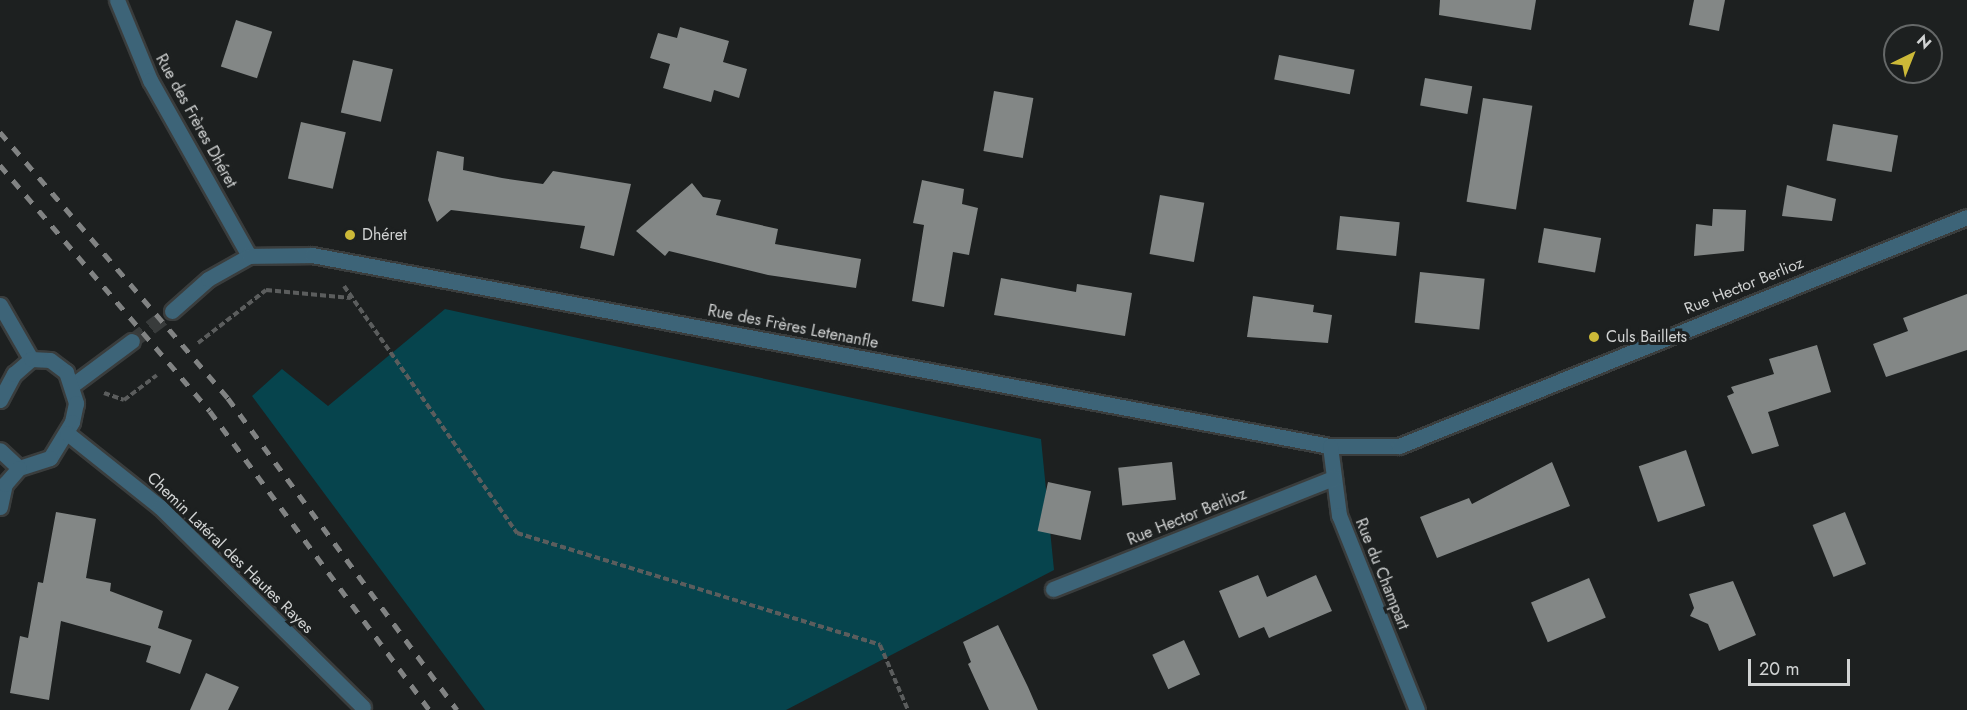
<!DOCTYPE html>
<html>
<head>
<meta charset="utf-8">
<style>
  body { margin:0 }
  #map { position:relative; width:1967px; height:710px; overflow:hidden; background:#1d2020; font-family:Jost,sans-serif }
  div>[style] { position:absolute }
  [style*='--x'] { left:calc(var(--x)*1px); top:calc(var(--y)*1px); width:calc(var(--w)*1px); rotate:calc(var(--a)*1deg) }
  .green>* { inset:0; background:#06444d }
  .building>* { inset:0; background:#838786; transform-origin:0 0 }
  .minor-tunnel>* { height:15px; margin-top:-7.5px; transform-origin:0; background:repeating-linear-gradient(90deg,#383b3b 0 15px,transparent 0 23px) }
  .path>* { height:4px; margin-top:-2px; transform-origin:0; background:repeating-linear-gradient(90deg,#5b5d5d 0 6px,transparent 0 9px) }
  .roads { filter:drop-shadow(2px 0 #3a3d3d) drop-shadow(-2px 0 #3a3d3d) drop-shadow(0 2px #3a3d3d) drop-shadow(0 -2px #3a3d3d) }
  .minor>* { height:15px; margin:-7.5px; padding:0 7.5px; transform-origin:7.5px; border-radius:7.5px; background:#3d6478 }
  .rail>* { height:4.5px; margin-top:-2.25px; transform-origin:0; background:repeating-linear-gradient(90deg,#818383 0 10px,transparent 0 20px) }
  .dots>* { width:16px; height:16px; translate:-50% -50%; box-sizing:border-box; border:3px solid #1d2020; border-radius:50% }
  span { translate:-50% -50%; white-space:nowrap; text-align:center; line-height:1.15; -webkit-text-stroke:6px #1d2020; paint-order:stroke }
  .street-label { font-size:16px; color:#d1d3d3 }
  .poi-label { font-size:16px; color:#d1d3d3 }
  .left { translate:0 -50%; text-align:left }
  .north { position:absolute; left:1883px; top:24px; width:60px; height:60px; box-sizing:border-box; background:#1d2020; border:2px solid #656868; border-radius:50%; rotate:43deg; font-size:16px; font-weight:700; line-height:24px; text-align:center; color:#d1d3d3 }
  .north::after { content:''; display:block; margin:auto; width:21px; height:27px; background:#ccb938; clip-path:polygon(50% 0,100% 100%,50% 72%,0 100%) }
  .scale { position:absolute; left:1748px; top:659px; width:102px; height:27px; box-sizing:border-box; border:3px solid #d1d3d3; border-top:0; padding-left:8px; font-size:18px; line-height:21px; white-space:nowrap; color:#d1d3d3; -webkit-text-stroke:4px #1d2020; paint-order:stroke }
</style>
</head>
<body>
<div id="map">
  <div class="green">
    <i style="clip-path:polygon(445px 309px,1041px 439px,1054px 570px,786px 710px,485px 710px,252px 396px,282px 369px,328px 406px)"></i>
  </div>
  <div class="building">
    <i style="clip-path:polygon(1440px 0,1536px 0,1531px 30px,1439px 15px)"></i>
    <i style="clip-path:polygon(1694px 0,1725px 0,1719px 31px,1689px 25px)"></i>
    <i style="left:236px;top:20px;width:38px;height:49px;rotate:18deg"></i>
    <i style="clip-path:polygon(680px 27px,729px 41px,723px 62px,747px 69px,739px 98px,714px 90px,711px 102px,663px 88px,670px 64px,650px 58px,658px 33px,677px 38px)"></i>
    <i style="left:1279px;top:55px;width:77px;height:25px;rotate:11deg"></i>
    <i style="left:353px;top:60px;width:41px;height:54px;rotate:13deg"></i>
    <i style="left:1425px;top:78px;width:48px;height:28px;rotate:10deg"></i>
    <i style="left:994px;top:91px;width:40px;height:61px;rotate:10deg"></i>
    <i style="left:1483px;top:98px;width:50px;height:105px;rotate:9deg"></i>
    <i style="left:301px;top:122px;width:46px;height:58px;rotate:13deg"></i>
    <i style="left:1833px;top:124px;width:66px;height:37px;rotate:10deg"></i>
    <i style="clip-path:polygon(437px 151px,464px 157px,463px 170px,502px 178px,543px 184px,553px 171px,631px 184px,614px 256px,580px 248px,585px 226px,451px 210px,437px 222px,428px 200px)"></i>
    <i style="clip-path:polygon(922px 180px,964px 189px,962px 204px,978px 208px,969px 255px,953px 252px,944px 307px,912px 301px,924px 225px,913px 223px)"></i>
    <i style="clip-path:polygon(692px 183px,703px 197px,721px 200px,716px 215px,778px 229px,775px 244px,861px 259px,856px 288px,768px 275px,669px 251px,665px 256px,636px 231px)"></i>
    <i style="clip-path:polygon(1787px 185px,1836px 199px,1832px 221px,1782px 216px)"></i>
    <i style="left:1160px;top:195px;width:45px;height:60px;rotate:10deg"></i>
    <i style="clip-path:polygon(1713px 209px,1746px 210px,1744px 251px,1694px 256px,1696px 224px,1712px 226px)"></i>
    <i style="left:1340px;top:216px;width:60px;height:34px;rotate:6deg"></i>
    <i style="left:1544px;top:228px;width:58px;height:35px;rotate:10deg"></i>
    <i style="left:1420px;top:272px;width:65px;height:51px;rotate:6deg"></i>
    <i style="clip-path:polygon(1001px 278px,1076px 292px,1077px 284px,1132px 293px,1125px 336px,994px 315px)"></i>
    <i style="clip-path:polygon(1967px 294px,1967px 350px,1886px 377px,1873px 344px,1908px 331px,1903px 318px)"></i>
    <i style="clip-path:polygon(1253px 296px,1314px 305px,1313px 312px,1332px 315px,1328px 343px,1247px 337px)"></i>
    <i style="clip-path:polygon(1817px 345px,1831px 392px,1768px 412px,1779px 446px,1752px 454px,1727px 396px,1734px 393px,1731px 387px,1774px 374px,1769px 359px)"></i>
    <i style="left:1686px;top:450px;width:59px;height:50px;rotate:71deg"></i>
    <i style="left:1172px;top:462px;width:38px;height:54px;rotate:84deg"></i>
    <i style="clip-path:polygon(1552px 462px,1570px 506px,1437px 558px,1420px 517px,1469px 498px,1472px 504px)"></i>
    <i style="left:1048px;top:482px;width:44px;height:50px;rotate:12deg"></i>
    <i style="clip-path:polygon(56px 512px,96px 519px,86px 578px,111px 583px,110px 591px,163px 611px,158px 628px,192px 640px,180px 674px,146px 662px,151px 646px,61px 621px,49px 700px,10px 693px,20px 636px,28px 638px,38px 582px,43px 583px)"></i>
    <i style="left:1845px;top:512px;width:56px;height:35px;rotate:68deg"></i>
    <i style="clip-path:polygon(1258px 575px,1267px 597px,1316px 575px,1332px 611px,1269px 638px,1264px 627px,1239px 638px,1219px 591px)"></i>
    <i style="left:1589px;top:578px;width:43px;height:63px;rotate:67deg"></i>
    <i style="clip-path:polygon(1733px 581px,1756px 635px,1719px 651px,1708px 624px,1690px 616px,1694px 608px,1689px 594px)"></i>
    <i style="clip-path:polygon(998px 625px,1028px 687px,1038px 710px,989px 710px,968px 664px,971px 662px,963px 642px)"></i>
    <i style="left:1184px;top:640px;width:38px;height:35px;rotate:65deg"></i>
    <i style="clip-path:polygon(206px 673px,239px 687px,228px 710px,190px 710px)"></i>
  </div>
  <div class="minor-tunnel">
    <i style="--x:132;--y:341;--w:50;--a:-36.9"></i>
  </div>
  <div class="path">
    <i style="--x:344;--y:286;--w:302;--a:55"></i>
    <i style="--x:517;--y:533;--w:380;--a:17.1"></i>
    <i style="--x:880;--y:645;--w:71;--a:66.7"></i>
    <i style="--x:198;--y:343;--w:86;--a:-37.9"></i>
    <i style="--x:266;--y:290;--w:85;--a:5.4"></i>
    <i style="--x:104;--y:393;--w:21;--a:19"></i>
    <i style="--x:124;--y:400;--w:41;--a:-37.1"></i>
  </div>
  <div class="roads">
    <div class="minor">
      <i style="--x:117;--y:0;--w:87;--a:67.6"></i>
      <i style="--x:150;--y:80;--w:202;--a:60.6"></i>
      <i style="--x:0;--y:305;--w:62;--a:60.1"></i>
      <i style="--x:172;--y:311;--w:48;--a:-41.6"></i>
      <i style="--x:208;--y:279;--w:47;--a:-29.3"></i>
      <i style="--x:249;--y:256;--w:63;--a:-0.9"></i>
      <i style="--x:312;--y:255;--w:1036;--a:10.63"></i>
      <i style="--x:1330;--y:446;--w:69;--a:0"></i>
      <i style="--x:1399;--y:446;--w:612;--a:-21.96"></i>
      <i style="--x:74;--y:384;--w:72;--a:-36.6"></i>
      <i style="--x:0;--y:400;--w:30;--a:-62"></i>
      <i style="--x:14;--y:374;--w:23;--a:-41"></i>
      <i style="--x:31;--y:359;--w:19;--a:3"></i>
      <i style="--x:50;--y:360;--w:20;--a:37"></i>
      <i style="--x:66;--y:372;--w:33;--a:72"></i>
      <i style="--x:76;--y:403;--w:19;--a:102"></i>
      <i style="--x:72;--y:422;--w:42;--a:121.4"></i>
      <i style="--x:50;--y:458;--w:33;--a:162"></i>
      <i style="--x:19;--y:468;--w:26;--a:-137"></i>
      <i style="--x:67;--y:433;--w:119;--a:38.5"></i>
      <i style="--x:160;--y:507;--w:285;--a:44.6"></i>
      <i style="--x:1330;--y:446;--w:70;--a:82.6"></i>
      <i style="--x:1339;--y:515;--w:210;--a:68.2"></i>
      <i style="--x:0;--y:507;--w:24;--a:-78"></i>
      <i style="--x:5;--y:484;--w:21;--a:-49"></i>
      <i style="--x:1053;--y:589;--w:302;--a:-21.6"></i>
    </div>
  </div>
  <div class="rail">
    <i style="--x:0;--y:132;--w:350;--a:49.4"></i>
    <i style="--x:228;--y:398;--w:387;--a:53.7"></i>
    <i style="--x:0;--y:165;--w:323;--a:49.5"></i>
    <i style="--x:210;--y:411;--w:371;--a:53.7"></i>
  </div>
  <div class="dots">
    <i style="left:350px;top:235px;background:#ccb938"></i>
    <i style="left:1594px;top:337px;background:#ccb938"></i>
  </div>
  <div class="street-label">
    <span style="left:196px;top:121px;rotate:61deg">Rue des Frères Dhéret</span>
    <span style="left:1744px;top:286px;rotate:-22deg">Rue Hector Berlioz</span>
    <span style="left:793px;top:327px;rotate:11deg">Rue des Frères Letenanfle</span>
    <span style="left:1187px;top:517px;rotate:-22deg">Rue Hector Berlioz</span>
    <span style="left:230px;top:553px;rotate:44deg">Chemin Latéral des Hautes Rayes</span>
    <span style="left:1382px;top:574px;rotate:68deg">Rue du Champart</span>
  </div>
  <div class="poi-label">
    <span class="left" style="left:362px;top:235px">Dhéret</span>
    <span class="left" style="left:1606px;top:337px">Culs Baillets</span>
  </div>
  <div class="north">N</div>
  <div class="scale">20 m</div>
</div>
</body>
</html>
